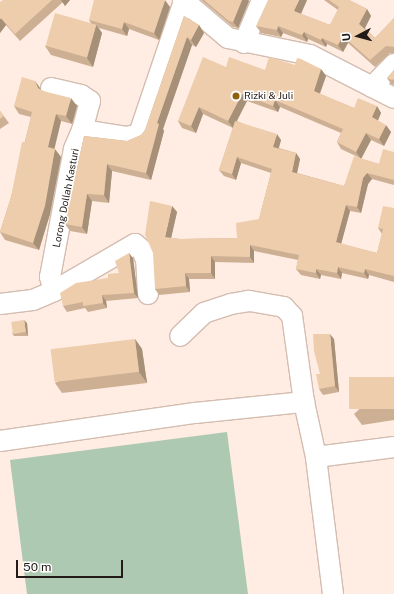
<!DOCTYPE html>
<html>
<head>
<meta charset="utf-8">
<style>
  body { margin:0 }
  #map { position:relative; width:394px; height:594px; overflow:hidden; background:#ffece2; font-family:"Public Sans",sans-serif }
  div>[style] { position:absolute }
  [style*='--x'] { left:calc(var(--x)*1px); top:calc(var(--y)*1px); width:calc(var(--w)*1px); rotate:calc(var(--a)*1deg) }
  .green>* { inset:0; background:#aec9b2 }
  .roads { filter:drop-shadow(1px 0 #d3bdb0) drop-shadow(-1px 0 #d3bdb0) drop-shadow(0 1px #d3bdb0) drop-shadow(0 -1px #d3bdb0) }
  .minor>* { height:20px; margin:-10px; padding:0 10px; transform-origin:10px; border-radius:10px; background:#fff }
  .wall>* { inset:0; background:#cdb094 }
  .shaded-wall>* { inset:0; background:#a79078 }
  .building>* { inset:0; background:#eecdac; transform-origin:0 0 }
  .dots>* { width:11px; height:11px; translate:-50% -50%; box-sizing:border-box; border:2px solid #fff; border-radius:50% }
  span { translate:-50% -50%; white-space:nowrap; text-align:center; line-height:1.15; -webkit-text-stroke:3px #fff; paint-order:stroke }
  .poi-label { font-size:10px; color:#231b17 }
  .left { translate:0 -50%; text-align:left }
  .street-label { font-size:10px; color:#231b17 }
  .north { position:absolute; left:338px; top:16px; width:40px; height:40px; -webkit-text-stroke:3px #fff; paint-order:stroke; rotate:264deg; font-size:11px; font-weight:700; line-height:16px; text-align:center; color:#231b17 }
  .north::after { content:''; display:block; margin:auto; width:14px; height:18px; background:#231b17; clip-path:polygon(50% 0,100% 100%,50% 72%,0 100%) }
  .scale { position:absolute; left:16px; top:560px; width:107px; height:18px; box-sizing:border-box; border:2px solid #231b17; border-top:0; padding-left:5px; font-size:12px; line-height:14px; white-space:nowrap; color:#231b17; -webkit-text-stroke:3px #fff; paint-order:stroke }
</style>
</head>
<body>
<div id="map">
  <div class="green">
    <i style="clip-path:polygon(227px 432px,248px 594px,27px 594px,10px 460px)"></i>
  </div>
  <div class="roads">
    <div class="minor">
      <i style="--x:183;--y:0;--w:59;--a:40.2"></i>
      <i style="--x:228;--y:38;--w:84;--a:11.7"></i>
      <i style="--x:310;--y:55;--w:94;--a:27.1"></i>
      <i style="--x:244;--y:43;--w:47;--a:-67.3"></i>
      <i style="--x:372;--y:87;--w:32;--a:-46"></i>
      <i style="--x:51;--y:88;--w:31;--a:13"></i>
      <i style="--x:81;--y:95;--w:11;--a:34"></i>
      <i style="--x:90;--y:101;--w:30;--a:105"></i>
      <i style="--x:148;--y:294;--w:34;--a:-93"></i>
      <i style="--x:146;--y:260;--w:11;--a:-112"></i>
      <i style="--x:142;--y:250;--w:9;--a:-139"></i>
      <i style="--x:135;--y:244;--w:94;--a:149.9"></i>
      <i style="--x:54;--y:291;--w:15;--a:-106"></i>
      <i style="--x:50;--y:277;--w:130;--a:-79.4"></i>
      <i style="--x:74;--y:149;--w:21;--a:-67"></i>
      <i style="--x:82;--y:130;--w:46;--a:8.8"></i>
      <i style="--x:127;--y:137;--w:12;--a:-14"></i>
      <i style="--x:139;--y:134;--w:140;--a:-71.3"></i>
      <i style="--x:0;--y:304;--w:33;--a:-7"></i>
      <i style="--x:33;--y:300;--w:23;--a:-23"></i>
      <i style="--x:304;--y:402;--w:56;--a:77.7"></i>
      <i style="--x:0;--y:441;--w:197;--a:-8.2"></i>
      <i style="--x:195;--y:413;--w:110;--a:-5.8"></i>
      <i style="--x:304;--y:402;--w:87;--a:-97.9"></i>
      <i style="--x:292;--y:316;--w:12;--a:-132"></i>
      <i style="--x:284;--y:307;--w:36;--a:-170"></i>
      <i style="--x:249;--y:301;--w:18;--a:171"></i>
      <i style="--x:231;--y:304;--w:28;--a:162"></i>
      <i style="--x:204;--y:313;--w:33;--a:136"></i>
      <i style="--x:333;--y:594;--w:138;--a:-97.1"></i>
      <i style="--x:316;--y:457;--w:79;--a:-7.3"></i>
    </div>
  </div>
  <div class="wall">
    <i style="clip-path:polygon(3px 0,70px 0,65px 6px,63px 2px,20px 41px,6px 25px,0 33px)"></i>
    <i style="clip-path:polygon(201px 0,248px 0,249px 1px,238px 28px,233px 27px)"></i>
    <i style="clip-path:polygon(307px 0,301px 14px,330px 25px,338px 10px,324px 0,349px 0,367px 9px,371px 16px,365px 28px,375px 38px,394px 18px,394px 53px,390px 53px,375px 67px,348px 43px,343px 52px,327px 44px,326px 47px,308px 39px,307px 42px,283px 33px,281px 37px,261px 33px,256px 26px)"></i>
    <i style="clip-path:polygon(170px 7px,159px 40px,129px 29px,127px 36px,99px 28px,102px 33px,93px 67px,51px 55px,45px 46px,91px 23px,89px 20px)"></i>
    <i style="clip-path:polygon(184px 16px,199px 25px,204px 33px,196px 47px,192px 45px,163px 129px,164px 131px,151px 180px,112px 171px,109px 203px,92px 201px,87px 234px,70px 231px,65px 224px,84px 136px,127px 141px,141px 135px,145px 130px)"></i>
    <i style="clip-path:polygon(evenodd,295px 65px,321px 69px,326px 76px,320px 94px,354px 108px,377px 106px,381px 113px,378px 121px,391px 132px,384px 146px,371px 140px,361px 159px,379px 164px,394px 152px,394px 185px,372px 179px,368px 184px,361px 213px,350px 211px,341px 244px,377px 253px,382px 234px,378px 228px,394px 208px,394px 282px,369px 275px,368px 279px,342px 273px,341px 279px,321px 275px,320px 279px,301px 275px,296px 269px,298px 260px,254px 251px,254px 263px,215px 262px,215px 279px,189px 279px,190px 292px,159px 295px,155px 289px,172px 206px,177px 212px,171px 238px,180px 239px,237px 238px,259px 219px,271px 173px,241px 163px,236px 180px,224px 176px,219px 170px,233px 128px,203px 114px,196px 133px,182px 128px,178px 121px,226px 67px,265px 70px,295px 65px,247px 101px,278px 112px,280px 107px,341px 133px,337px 142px,341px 149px,360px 158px,344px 186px,297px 173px,300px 159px,296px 153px,279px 148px,281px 140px,237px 121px,247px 101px)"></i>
    <i style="clip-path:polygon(394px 70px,394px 85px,391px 84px,387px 78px)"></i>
    <i style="clip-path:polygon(35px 81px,41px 90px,77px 106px,72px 124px,61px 121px,54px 149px,61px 157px,50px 214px,39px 250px,5px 240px,0 232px,11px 197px,31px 117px,19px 114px,14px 106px)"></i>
    <i style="clip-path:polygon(0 111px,9px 123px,0 129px)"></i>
    <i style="clip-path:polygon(133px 258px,138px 298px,106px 301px,107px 308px,88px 312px,85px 308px,67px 312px,63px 306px,108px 278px,119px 273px)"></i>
    <i style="clip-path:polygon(27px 323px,28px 336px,14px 336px,12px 333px)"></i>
    <i style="clip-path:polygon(135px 339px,142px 349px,147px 383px,62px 393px,55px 383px)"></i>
    <i style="clip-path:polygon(334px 339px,339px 392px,323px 395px,319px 389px,320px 374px)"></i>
    <i style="clip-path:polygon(394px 377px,394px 420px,362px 425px,354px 414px)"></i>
  </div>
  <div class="shaded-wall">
    <i style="clip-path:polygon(61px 0,70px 0,65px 6px)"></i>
    <i style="clip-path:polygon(165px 0,170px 7px,159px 40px,154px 33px)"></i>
    <i style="clip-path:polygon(242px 0,248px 0,249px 1px,238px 28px,233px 22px)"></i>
    <i style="clip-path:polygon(299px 0,307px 0,299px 18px,294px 11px)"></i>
    <i style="clip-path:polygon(367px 9px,371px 16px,364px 30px,359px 24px)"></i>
    <i style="clip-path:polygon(1px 18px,6px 25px,0 33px,0 19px)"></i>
    <i style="clip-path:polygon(124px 22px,129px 29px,127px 36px,122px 29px)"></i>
    <i style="clip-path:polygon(96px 25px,102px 33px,93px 67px,87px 58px)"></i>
    <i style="clip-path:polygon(199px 25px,204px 33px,196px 47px,191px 40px)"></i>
    <i style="clip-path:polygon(278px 26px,283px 33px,281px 37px,277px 30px)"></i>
    <i style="clip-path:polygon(304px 32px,308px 39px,307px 42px,302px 35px)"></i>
    <i style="clip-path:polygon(343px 36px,348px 43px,343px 52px,338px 45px)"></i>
    <i style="clip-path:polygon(187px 37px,192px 45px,163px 129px,164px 131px,151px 180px,146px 173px,157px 123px)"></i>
    <i style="clip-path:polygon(322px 38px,327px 44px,326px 47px,321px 40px)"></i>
    <i style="clip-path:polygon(321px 69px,326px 76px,318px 98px,314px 91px)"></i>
    <i style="clip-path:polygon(35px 81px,40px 88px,43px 96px,38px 88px)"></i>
    <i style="clip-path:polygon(242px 94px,247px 101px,233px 128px,228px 121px)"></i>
    <i style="clip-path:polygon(71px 98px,77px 106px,72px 124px,66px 116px)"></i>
    <i style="clip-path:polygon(275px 100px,280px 107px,278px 112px,273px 106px)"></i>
    <i style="clip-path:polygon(377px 106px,381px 113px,376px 124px,372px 117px)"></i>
    <i style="clip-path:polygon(199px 107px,203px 114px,196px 133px,191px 126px)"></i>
    <i style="clip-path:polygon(56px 114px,61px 121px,53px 155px,48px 147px)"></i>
    <i style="clip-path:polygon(386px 125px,391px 132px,384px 146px,379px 139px)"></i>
    <i style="clip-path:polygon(366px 133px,371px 140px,361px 159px,356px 152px)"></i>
    <i style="clip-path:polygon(277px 134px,281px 140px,277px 153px,273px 147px)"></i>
    <i style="clip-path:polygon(55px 149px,61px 157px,50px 214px,39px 250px,33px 243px)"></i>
    <i style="clip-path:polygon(296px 153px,300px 159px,296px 178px,292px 172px)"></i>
    <i style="clip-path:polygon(237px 157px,241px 163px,236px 180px,232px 174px)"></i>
    <i style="clip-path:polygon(107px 164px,112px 171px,109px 203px,104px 195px)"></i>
    <i style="clip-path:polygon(367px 173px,372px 179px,368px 184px,361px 213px,357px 207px,363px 178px)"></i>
    <i style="clip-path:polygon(87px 194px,92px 201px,87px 234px,82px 227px)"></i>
    <i style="clip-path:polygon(346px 205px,350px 211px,340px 248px,336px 242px)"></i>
    <i style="clip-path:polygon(172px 206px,177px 212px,170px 243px,165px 237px)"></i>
    <i style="clip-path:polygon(250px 245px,254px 251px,254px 263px,250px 257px)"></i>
    <i style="clip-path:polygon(129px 253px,133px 258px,138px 298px,134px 293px)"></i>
    <i style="clip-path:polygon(211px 256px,215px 262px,215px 279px,211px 273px)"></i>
    <i style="clip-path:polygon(338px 267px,342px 273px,341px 279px,337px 273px)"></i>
    <i style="clip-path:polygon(316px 269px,321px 275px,320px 279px,316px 273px)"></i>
    <i style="clip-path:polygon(365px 269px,369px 275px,368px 279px,364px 273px)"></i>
    <i style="clip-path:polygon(185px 273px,189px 279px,190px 292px,186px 286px)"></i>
    <i style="clip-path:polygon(102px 295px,106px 301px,107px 308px,103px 303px)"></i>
    <i style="clip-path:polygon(24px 320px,27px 323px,28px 336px,26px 332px)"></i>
    <i style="clip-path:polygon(330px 334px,334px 339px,339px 392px,335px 386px)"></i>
    <i style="clip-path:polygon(135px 339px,142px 349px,147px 383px,139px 372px)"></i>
  </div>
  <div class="building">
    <i style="clip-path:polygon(3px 0,52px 0,15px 34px,1px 18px,0 19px,0 2px)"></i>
    <i style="clip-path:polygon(94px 0,165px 0,154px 33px,124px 22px,122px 29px,89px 20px)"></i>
    <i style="clip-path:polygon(204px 0,242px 0,233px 22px,229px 21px)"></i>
    <i style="clip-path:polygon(268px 0,299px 0,294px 11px,330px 25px,339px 7px,329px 0,349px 0,367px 9px,359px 24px,375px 38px,394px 18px,394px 47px,386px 46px,370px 60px,343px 36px,338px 45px,322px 38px,321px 40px,304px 32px,302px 35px,278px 26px,277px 30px,256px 26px)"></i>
    <i style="left:55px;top:13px;width:43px;height:34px;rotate:16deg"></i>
    <i style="clip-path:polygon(184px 16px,199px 25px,191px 40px,187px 37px,157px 123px,159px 124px,146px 173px,107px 164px,104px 195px,87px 194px,82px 227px,65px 224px,84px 136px,127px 141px,141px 135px,145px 130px)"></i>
    <i style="clip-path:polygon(203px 57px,226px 67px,229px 57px,265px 70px,269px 57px,295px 65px,297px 58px,301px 59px,321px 69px,314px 91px,354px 108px,358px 98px,377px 106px,372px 117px,386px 125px,379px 139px,366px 133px,356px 152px,337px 142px,343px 129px,275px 100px,273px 106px,242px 94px,228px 121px,199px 107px,191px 126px,178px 121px)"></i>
    <i style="clip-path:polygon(394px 70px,394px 79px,392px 80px,387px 78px)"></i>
    <i style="clip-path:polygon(22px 77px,35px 81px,38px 88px,43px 91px,71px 98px,66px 116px,56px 114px,48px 147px,55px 149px,45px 206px,33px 243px,0 232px,11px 197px,22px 142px,25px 142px,32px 112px,14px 106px)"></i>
    <i style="clip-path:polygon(0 111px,4px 116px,0 119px)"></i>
    <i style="clip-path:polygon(235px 121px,277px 134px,273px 147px,296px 153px,292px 172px,344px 186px,354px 156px,379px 164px,383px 149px,394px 152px,394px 180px,367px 173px,363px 178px,357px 207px,346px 205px,336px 242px,377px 253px,383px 229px,378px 228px,383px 206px,394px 208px,394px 276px,365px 269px,364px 273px,338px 267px,337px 273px,316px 269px,316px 273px,296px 269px,299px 255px,250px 245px,250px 257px,211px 256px,211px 273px,185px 273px,186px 286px,155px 289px,153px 253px,145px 235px,150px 201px,172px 206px,165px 237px,180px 239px,237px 238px,236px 223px,259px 219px,272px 169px,237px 157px,232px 174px,219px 170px)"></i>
    <i style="clip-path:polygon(129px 253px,134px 293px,102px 295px,103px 303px,83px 306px,83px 302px,63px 306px,60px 293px,76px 283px,108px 278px,108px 274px,119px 273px,115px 261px)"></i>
    <i style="left:24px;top:320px;width:12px;height:13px;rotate:81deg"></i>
    <i style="clip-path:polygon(313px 334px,330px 334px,335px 386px,319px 389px,316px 374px,320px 374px,314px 351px)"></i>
    <i style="left:135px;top:339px;width:33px;height:85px;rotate:83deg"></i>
    <i style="left:394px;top:377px;width:32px;height:45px;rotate:90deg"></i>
  </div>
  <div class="dots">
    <i style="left:236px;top:96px;background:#8e6209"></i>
  </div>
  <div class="poi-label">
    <span class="left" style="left:244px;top:96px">Rizki &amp; Juli</span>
  </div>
  <div class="street-label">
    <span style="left:66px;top:198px;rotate:-79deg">Lorong Dollah Kasturi</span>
  </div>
  <div class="north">U</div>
  <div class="scale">50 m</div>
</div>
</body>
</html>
